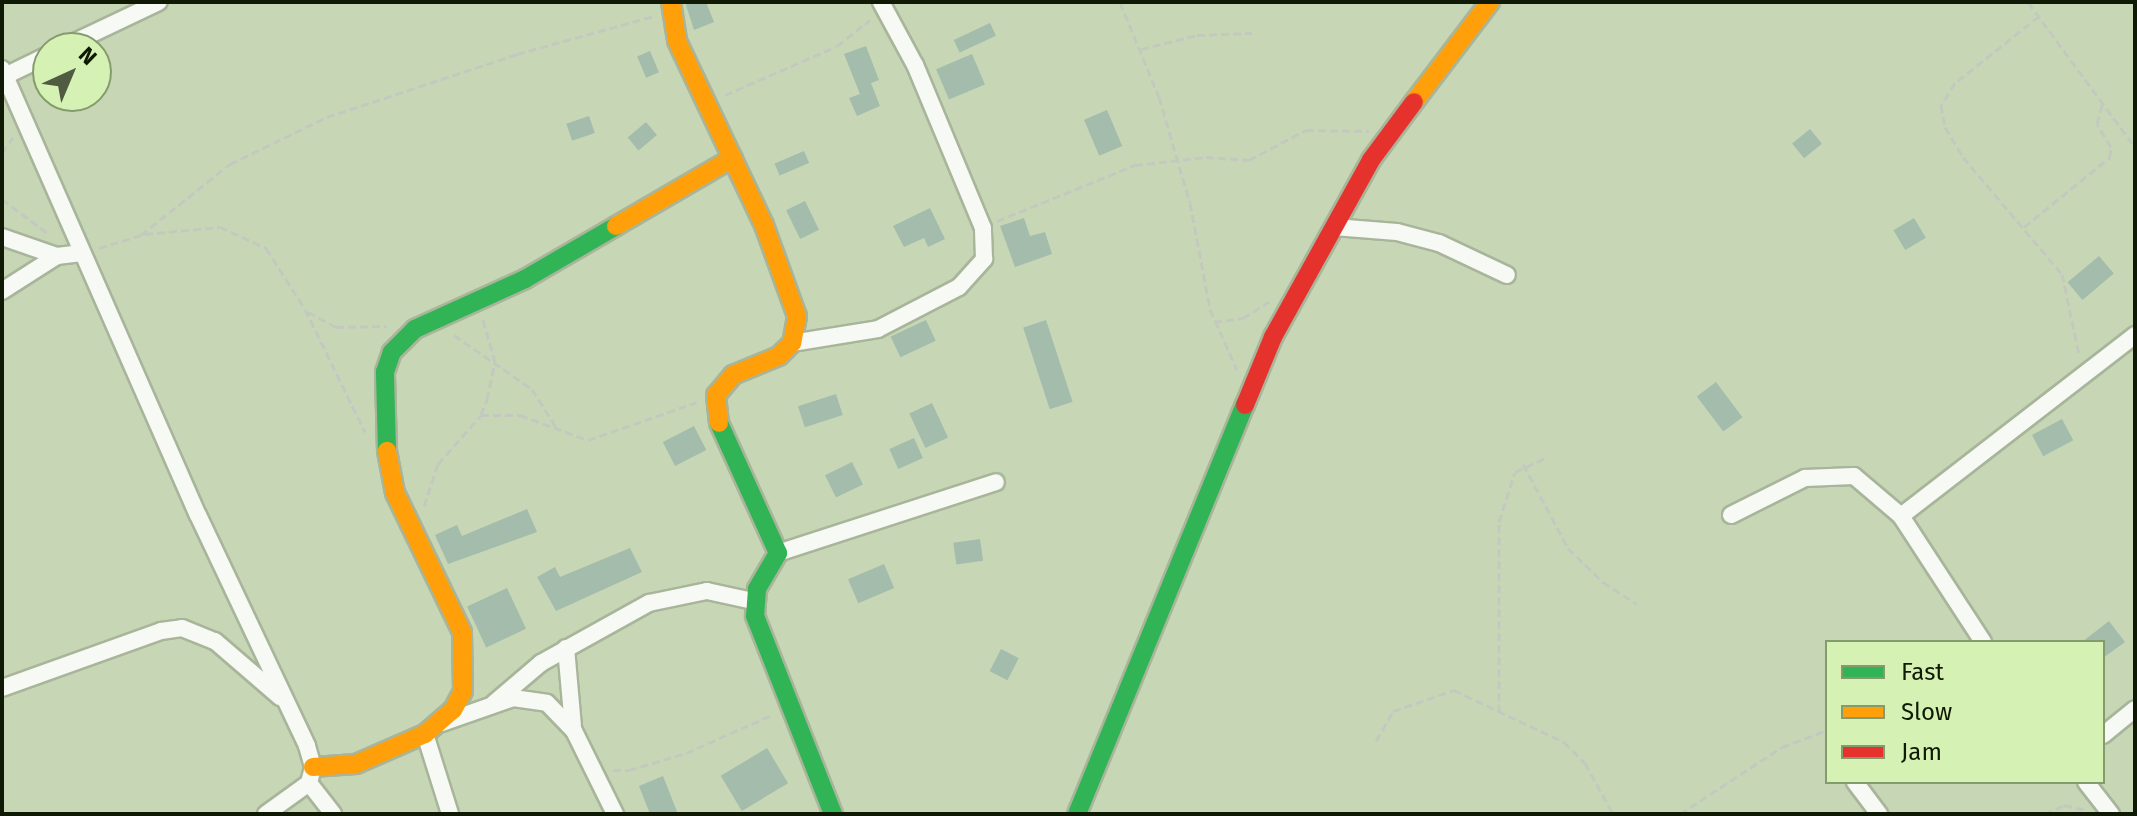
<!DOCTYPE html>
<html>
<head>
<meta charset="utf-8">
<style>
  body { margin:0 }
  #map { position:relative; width:2137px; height:816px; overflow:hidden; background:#c7d7b5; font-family:"Fira Sans",sans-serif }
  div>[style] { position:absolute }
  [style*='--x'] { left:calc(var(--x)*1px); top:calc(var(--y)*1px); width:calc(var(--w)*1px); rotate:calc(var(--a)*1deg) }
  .building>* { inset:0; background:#a3bcab; transform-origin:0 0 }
  .path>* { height:3px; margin-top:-1.5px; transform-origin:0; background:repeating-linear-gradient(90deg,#c4c9bf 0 8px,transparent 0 12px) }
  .roads { filter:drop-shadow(2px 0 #a8b59a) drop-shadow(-2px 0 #a8b59a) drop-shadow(0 2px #a8b59a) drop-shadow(0 -2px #a8b59a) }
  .street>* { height:16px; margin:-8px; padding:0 8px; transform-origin:8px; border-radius:8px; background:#f7f9f4 }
  .fast>* { height:18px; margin:-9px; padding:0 9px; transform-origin:9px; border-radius:9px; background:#30b455 }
  .slow>* { height:18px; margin:-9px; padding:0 9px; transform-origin:9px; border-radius:9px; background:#ff9f0a }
  .jam>* { height:18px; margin:-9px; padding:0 9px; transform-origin:9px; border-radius:9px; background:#e5322d }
  span { translate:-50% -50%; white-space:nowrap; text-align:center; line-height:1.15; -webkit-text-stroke:6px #d5f2b4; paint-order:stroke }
  .frame { position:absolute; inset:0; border:4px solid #0f1903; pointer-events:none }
  .legend { position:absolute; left:1825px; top:640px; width:280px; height:144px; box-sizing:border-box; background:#d5f2b4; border:2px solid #869b6d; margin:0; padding:10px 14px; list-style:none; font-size:24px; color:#0f1903 }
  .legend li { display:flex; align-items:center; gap:16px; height:40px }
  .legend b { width:40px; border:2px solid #869b6d }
  .north { position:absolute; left:32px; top:32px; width:80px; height:80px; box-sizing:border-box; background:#d5f2b4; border:2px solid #869b6d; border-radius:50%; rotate:44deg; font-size:22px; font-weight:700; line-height:32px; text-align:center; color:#0f1903 }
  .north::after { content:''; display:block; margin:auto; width:28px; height:36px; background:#4f5c41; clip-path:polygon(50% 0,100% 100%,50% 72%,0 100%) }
</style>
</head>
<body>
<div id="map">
  <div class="building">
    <i style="clip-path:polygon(685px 2px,706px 2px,714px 22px,694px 30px)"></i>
    <i style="left:990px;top:23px;width:14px;height:40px;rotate:65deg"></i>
    <i style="clip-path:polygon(866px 46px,879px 80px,871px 83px,880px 106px,857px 116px,849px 98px,860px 94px,844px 54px)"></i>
    <i style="left:650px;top:51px;width:23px;height:14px;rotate:67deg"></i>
    <i style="left:972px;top:54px;width:33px;height:39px;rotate:67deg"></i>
    <i style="left:1107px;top:110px;width:39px;height:25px;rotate:67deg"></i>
    <i style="left:589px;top:116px;width:18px;height:24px;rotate:71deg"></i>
    <i style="left:646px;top:122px;width:17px;height:24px;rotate:50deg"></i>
    <i style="left:1810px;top:129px;width:19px;height:23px;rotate:51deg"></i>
    <i style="left:804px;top:151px;width:13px;height:32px;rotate:67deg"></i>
    <i style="left:805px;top:201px;width:32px;height:21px;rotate:64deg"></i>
    <i style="clip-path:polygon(930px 208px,945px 239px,928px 247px,924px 238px,904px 247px,893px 226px)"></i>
    <i style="clip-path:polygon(1024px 218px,1030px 236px,1045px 232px,1052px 254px,1015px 267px,1000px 226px)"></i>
    <i style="left:1914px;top:218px;width:23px;height:24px;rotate:59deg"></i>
    <i style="left:2099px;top:256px;width:23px;height:41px;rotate:50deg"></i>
    <i style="left:926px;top:320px;width:23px;height:39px;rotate:65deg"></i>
    <i style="left:1046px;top:320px;width:86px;height:24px;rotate:72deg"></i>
    <i style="left:1716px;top:382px;width:44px;height:24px;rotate:53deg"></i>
    <i style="left:836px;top:394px;width:22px;height:40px;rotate:72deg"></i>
    <i style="left:932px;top:403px;width:38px;height:25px;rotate:65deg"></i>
    <i style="left:2062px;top:419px;width:24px;height:34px;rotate:62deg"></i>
    <i style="left:694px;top:426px;width:27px;height:35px;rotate:63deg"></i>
    <i style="left:914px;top:438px;width:22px;height:27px;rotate:66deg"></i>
    <i style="left:852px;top:462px;width:25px;height:30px;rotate:64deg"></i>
    <i style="clip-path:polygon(527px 509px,537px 532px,448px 564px,435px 535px,457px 525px,462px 536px)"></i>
    <i style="left:980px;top:539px;width:22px;height:27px;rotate:82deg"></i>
    <i style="clip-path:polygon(630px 548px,642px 572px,556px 611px,537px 577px,555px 567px,560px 577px)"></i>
    <i style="left:884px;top:564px;width:26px;height:39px;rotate:67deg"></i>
    <i style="left:507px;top:588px;width:45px;height:44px;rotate:65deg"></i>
    <i style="clip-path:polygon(2109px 621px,2125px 642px,2103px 658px,2103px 642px,2082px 642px)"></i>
    <i style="left:1001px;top:649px;width:20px;height:25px;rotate:27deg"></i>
    <i style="left:767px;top:748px;width:41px;height:54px;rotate:59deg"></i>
    <i style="clip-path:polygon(663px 776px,678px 814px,650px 814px,639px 786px)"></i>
  </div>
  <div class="path">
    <i style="--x:1120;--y:2;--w:103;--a:67.7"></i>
    <i style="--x:1159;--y:97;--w:110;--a:73.7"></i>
    <i style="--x:1190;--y:203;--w:108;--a:79.3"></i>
    <i style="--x:1210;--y:309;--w:67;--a:66.1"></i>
    <i style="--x:2028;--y:2;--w:180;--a:53.6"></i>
    <i style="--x:2039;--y:16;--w:107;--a:141.4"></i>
    <i style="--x:1955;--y:83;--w:26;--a:122"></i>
    <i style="--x:1941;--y:105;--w:22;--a:80"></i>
    <i style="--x:1945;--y:127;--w:35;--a:59"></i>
    <i style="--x:1963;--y:157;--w:153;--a:49.8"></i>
    <i style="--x:2062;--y:274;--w:82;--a:78"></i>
    <i style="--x:1141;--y:49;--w:58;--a:-14"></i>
    <i style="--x:1197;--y:35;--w:55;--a:-2.1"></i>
    <i style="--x:725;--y:95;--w:122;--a:-23.6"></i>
    <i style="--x:837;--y:46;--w:42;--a:-38.2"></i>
    <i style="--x:2;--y:153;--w:19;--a:-55"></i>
    <i style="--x:2;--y:199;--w:60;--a:36.9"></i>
    <i style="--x:997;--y:221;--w:149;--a:-22.1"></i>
    <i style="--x:1135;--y:165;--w:71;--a:-6.4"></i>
    <i style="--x:1206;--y:157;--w:43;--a:4"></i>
    <i style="--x:1249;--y:160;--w:64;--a:-27.8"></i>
    <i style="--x:1306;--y:130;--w:63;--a:0.9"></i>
    <i style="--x:2024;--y:227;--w:111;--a:-39.1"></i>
    <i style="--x:2110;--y:157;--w:10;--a:-84"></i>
    <i style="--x:2111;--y:147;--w:27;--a:-121"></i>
    <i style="--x:2097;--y:124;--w:23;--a:-75"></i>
    <i style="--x:145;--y:234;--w:75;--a:-5.3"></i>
    <i style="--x:220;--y:227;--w:51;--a:24.5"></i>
    <i style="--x:266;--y:248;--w:72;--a:57.4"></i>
    <i style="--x:305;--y:309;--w:137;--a:64"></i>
    <i style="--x:99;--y:248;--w:44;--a:-17.2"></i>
    <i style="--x:141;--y:235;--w:114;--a:-38.6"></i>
    <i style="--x:230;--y:164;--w:108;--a:-25.9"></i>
    <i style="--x:327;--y:117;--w:200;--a:-18.3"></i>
    <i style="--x:517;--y:54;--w:142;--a:-15.5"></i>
    <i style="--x:308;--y:312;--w:32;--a:28"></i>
    <i style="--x:336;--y:327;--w:51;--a:-1.1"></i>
    <i style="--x:1214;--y:322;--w:29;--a:-8"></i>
    <i style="--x:1243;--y:318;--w:31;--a:-32"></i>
    <i style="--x:454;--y:335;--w:95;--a:34.7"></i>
    <i style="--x:532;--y:389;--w:45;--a:57.7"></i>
    <i style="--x:481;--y:415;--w:39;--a:0"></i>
    <i style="--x:520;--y:415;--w:72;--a:20.2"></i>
    <i style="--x:588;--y:440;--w:115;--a:-19.2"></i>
    <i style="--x:1523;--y:464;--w:95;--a:61.8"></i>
    <i style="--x:1568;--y:548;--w:49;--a:44.2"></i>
    <i style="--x:1603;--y:582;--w:40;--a:32.9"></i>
    <i style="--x:424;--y:506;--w:44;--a:-71.6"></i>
    <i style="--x:438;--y:464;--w:65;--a:-48.7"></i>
    <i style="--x:481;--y:415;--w:17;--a:-69"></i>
    <i style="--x:487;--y:399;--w:38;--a:-78"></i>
    <i style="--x:495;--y:362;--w:44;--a:-105.9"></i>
    <i style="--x:1499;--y:712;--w:190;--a:-90"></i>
    <i style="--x:1499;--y:522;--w:52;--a:-72.3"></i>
    <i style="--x:1515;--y:472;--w:33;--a:-25"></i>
    <i style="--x:1376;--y:741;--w:34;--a:-60"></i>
    <i style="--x:1393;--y:711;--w:65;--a:-19"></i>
    <i style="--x:1454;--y:690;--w:122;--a:25.3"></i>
    <i style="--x:1564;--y:742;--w:30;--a:45"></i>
    <i style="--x:1585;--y:763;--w:58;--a:61.2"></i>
    <i style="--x:613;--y:770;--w:16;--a:0"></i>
    <i style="--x:629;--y:770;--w:59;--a:-16.6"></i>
    <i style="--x:686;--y:753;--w:96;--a:-23.9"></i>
    <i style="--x:1680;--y:814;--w:122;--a:-33.3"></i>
    <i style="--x:1782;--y:747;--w:48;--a:-20.7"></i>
    <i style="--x:2045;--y:814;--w:21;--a:-25"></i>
    <i style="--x:2064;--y:805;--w:23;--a:13"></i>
  </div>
  <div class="roads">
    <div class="street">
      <i style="--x:62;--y:48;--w:107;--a:-25.4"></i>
      <i style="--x:2;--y:69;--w:487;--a:66.3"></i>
      <i style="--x:198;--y:515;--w:255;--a:64.7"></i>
      <i style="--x:307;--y:746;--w:22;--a:74"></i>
      <i style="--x:313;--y:767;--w:16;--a:104"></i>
      <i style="--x:309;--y:783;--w:53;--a:144.2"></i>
      <i style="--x:5;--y:76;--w:48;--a:-26"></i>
      <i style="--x:1334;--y:227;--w:63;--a:4.5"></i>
      <i style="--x:1397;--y:232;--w:43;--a:14.7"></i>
      <i style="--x:1439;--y:243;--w:75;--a:25.2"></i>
      <i style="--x:2;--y:237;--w:58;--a:19.1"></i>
      <i style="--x:2;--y:291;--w:65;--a:-32.5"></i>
      <i style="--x:57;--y:256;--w:23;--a:-7"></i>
      <i style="--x:792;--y:343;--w:87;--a:-9.2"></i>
      <i style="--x:878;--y:329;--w:91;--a:-27.4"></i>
      <i style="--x:959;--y:287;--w:38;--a:-48"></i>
      <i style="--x:984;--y:259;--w:31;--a:-92"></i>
      <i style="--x:983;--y:228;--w:177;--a:-112.6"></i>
      <i style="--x:915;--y:65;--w:72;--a:-118.4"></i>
      <i style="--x:1731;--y:515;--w:83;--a:-26.6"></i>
      <i style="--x:1805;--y:478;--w:49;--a:-2.3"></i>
      <i style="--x:1854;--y:476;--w:62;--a:40.4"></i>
      <i style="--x:1901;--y:516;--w:150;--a:56.9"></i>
      <i style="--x:1901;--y:516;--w:296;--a:-37.7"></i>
      <i style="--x:778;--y:553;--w:229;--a:-18"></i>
      <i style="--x:566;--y:648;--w:78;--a:84.9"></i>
      <i style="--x:2;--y:688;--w:169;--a:-19.7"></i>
      <i style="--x:161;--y:631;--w:21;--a:-8"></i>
      <i style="--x:182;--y:628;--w:35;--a:22"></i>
      <i style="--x:215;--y:641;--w:86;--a:40.7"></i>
      <i style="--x:494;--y:703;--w:62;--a:-40.4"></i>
      <i style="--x:541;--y:663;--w:124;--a:-29.1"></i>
      <i style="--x:649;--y:603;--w:59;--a:-11.7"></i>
      <i style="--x:707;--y:591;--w:47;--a:12.3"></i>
      <i style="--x:442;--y:723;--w:75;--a:-19.4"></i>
      <i style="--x:513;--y:698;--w:34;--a:8"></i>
      <i style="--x:547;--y:703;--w:39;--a:46"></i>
      <i style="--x:574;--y:731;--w:93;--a:63.7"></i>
      <i style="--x:425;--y:734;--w:84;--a:72.6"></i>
      <i style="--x:2103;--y:735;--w:41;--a:-39.1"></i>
      <i style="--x:1855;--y:782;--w:40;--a:53"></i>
      <i style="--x:2086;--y:782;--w:41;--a:52"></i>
      <i style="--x:309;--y:783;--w:39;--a:52"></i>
    </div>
    <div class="fast">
      <i style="--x:719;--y:423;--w:143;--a:65.6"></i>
      <i style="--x:778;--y:553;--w:42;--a:120.3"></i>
      <i style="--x:757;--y:589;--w:27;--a:94"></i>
      <i style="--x:755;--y:616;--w:213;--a:68.5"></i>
      <i style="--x:387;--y:451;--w:79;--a:-91.5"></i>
      <i style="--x:385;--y:372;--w:21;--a:-71"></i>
      <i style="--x:392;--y:352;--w:33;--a:-45"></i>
      <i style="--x:415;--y:329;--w:121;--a:-24.4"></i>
      <i style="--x:525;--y:279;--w:105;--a:-30.2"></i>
      <i style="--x:1077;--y:814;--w:442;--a:-67.7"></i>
    </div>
    <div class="slow">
      <i style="--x:671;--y:2;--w:39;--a:81"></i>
      <i style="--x:677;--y:41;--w:204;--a:64.7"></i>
      <i style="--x:764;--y:225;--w:97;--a:70.1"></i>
      <i style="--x:797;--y:316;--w:27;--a:100"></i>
      <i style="--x:792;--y:343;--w:18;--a:135"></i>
      <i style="--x:779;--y:356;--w:50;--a:157.6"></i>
      <i style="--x:733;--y:375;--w:26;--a:130"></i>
      <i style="--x:716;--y:395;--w:28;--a:84"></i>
      <i style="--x:1414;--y:102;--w:126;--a:-52.8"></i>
      <i style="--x:616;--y:226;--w:135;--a:-30.2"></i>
      <i style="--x:313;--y:767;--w:43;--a:-4"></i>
      <i style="--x:356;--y:764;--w:75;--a:-23.5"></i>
      <i style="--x:425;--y:734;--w:37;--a:-41"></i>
      <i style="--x:453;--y:710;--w:21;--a:-62"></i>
      <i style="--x:463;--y:691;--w:59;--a:-91"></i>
      <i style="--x:462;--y:632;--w:154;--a:-115.7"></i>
      <i style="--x:395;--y:493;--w:43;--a:-100.8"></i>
    </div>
    <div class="jam">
      <i style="--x:1245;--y:405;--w:74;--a:-67.6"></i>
      <i style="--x:1273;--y:337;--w:202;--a:-61"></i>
      <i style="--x:1371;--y:160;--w:72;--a:-53.4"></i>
    </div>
  </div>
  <div class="frame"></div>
  <ul class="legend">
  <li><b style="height:10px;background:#30b455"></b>Fast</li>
  <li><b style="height:10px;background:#ff9f0a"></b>Slow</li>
  <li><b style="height:10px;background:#e5322d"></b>Jam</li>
  </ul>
  <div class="north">N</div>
</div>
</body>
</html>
